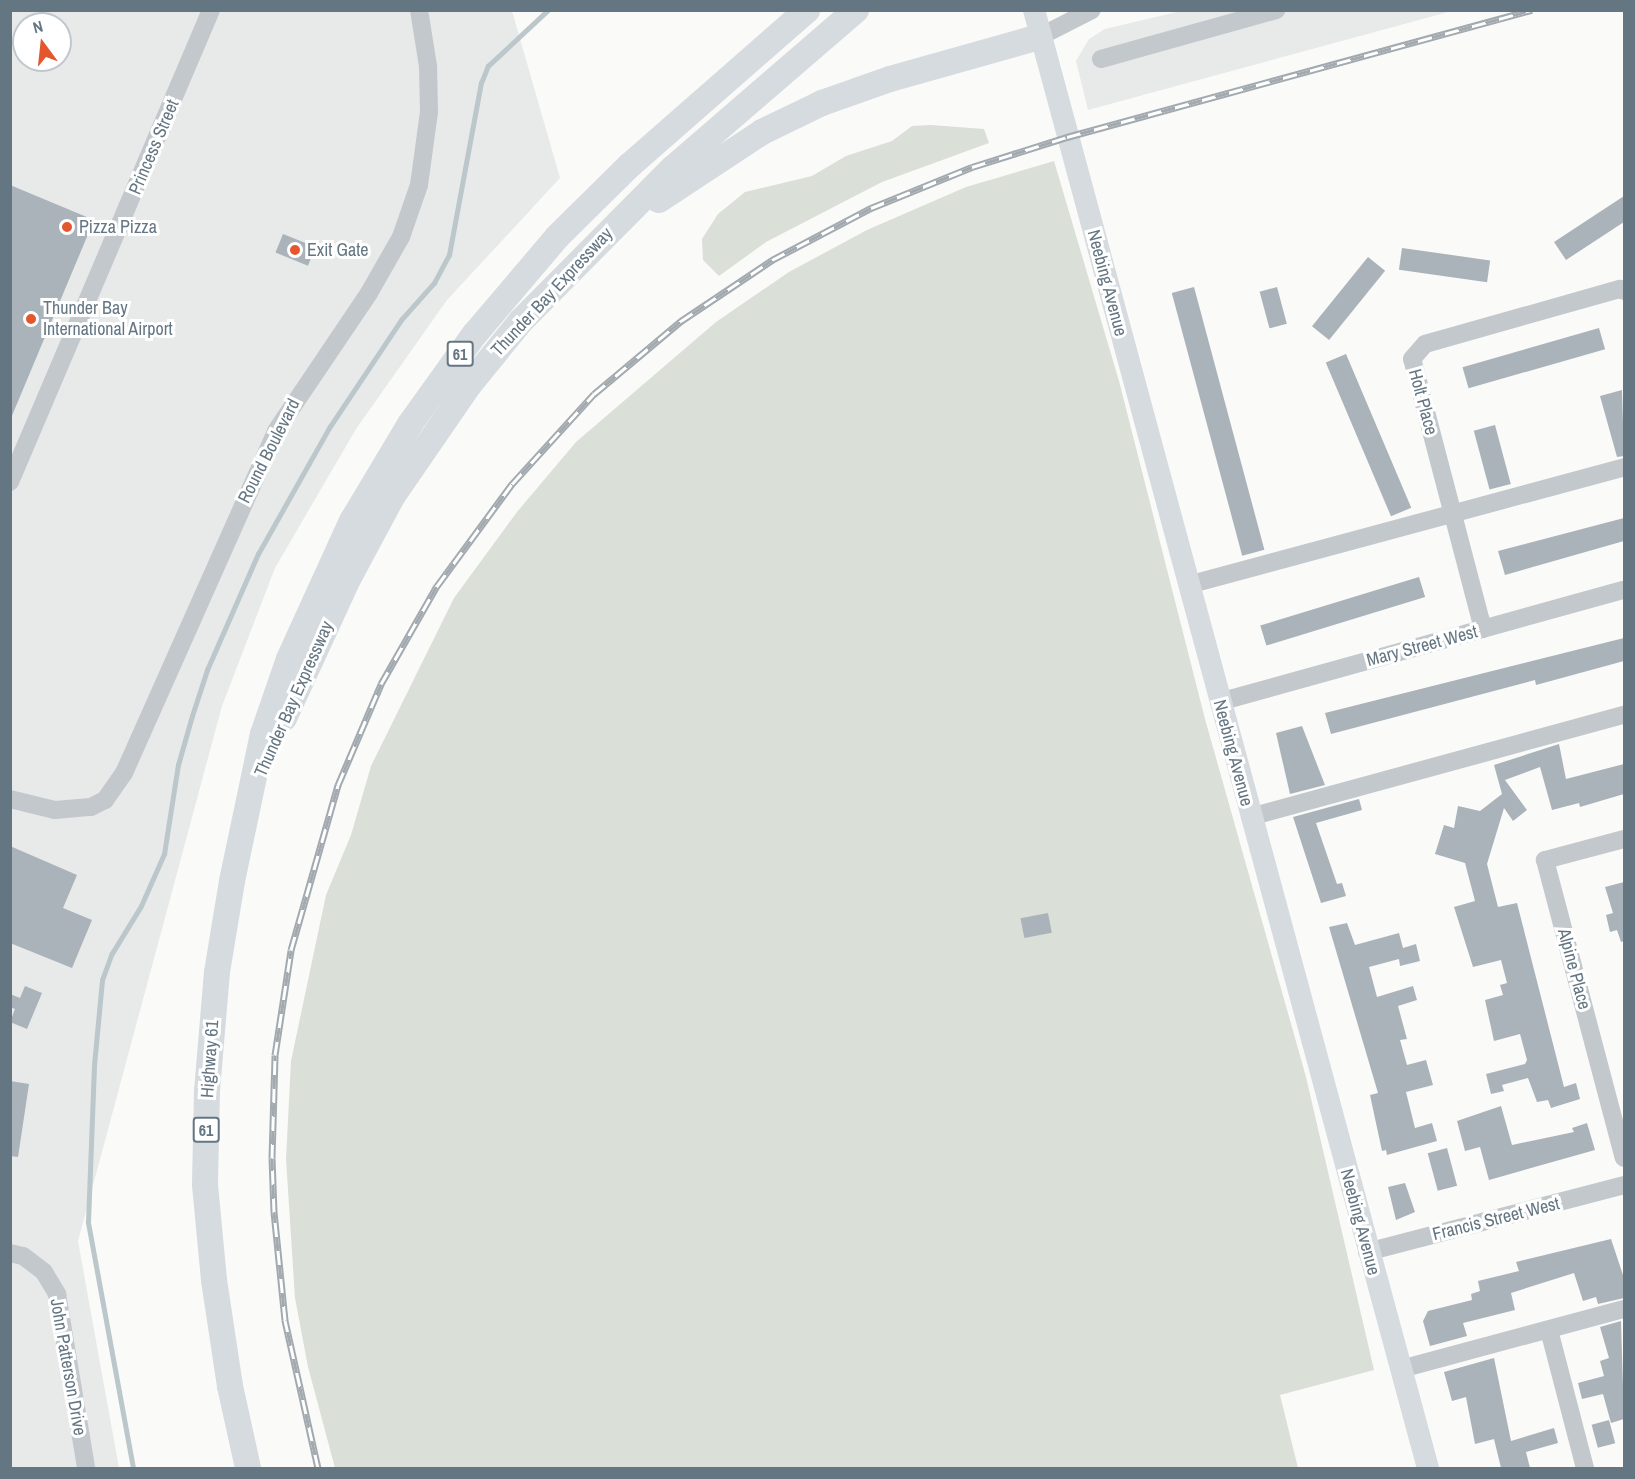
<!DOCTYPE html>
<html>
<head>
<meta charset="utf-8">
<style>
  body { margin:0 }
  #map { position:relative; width:1635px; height:1479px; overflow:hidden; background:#fafaf8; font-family:"Archivo Narrow",sans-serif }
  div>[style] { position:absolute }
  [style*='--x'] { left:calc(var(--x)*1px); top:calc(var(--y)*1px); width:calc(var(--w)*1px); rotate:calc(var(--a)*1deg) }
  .built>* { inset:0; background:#e8e9e9 }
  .green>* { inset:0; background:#dadfd7 }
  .stream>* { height:4.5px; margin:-2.25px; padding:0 2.25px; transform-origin:2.25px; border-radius:2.25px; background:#bbc7cb }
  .building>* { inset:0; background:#aab3b9; transform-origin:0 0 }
  .minor>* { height:18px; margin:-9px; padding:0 9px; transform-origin:9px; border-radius:9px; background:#c3c8cc }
  .major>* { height:22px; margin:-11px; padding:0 11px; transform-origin:11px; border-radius:11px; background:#d6dbdf }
  .highway>* { height:26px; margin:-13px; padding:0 13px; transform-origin:13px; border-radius:13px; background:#d6dbdf }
  .rail>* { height:7px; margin-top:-3.5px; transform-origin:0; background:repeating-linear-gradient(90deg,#fff 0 14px,#a2aab0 0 28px); box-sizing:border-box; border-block:2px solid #a2aab0 }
  .dots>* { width:16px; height:16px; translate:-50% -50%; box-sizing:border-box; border:3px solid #fff; border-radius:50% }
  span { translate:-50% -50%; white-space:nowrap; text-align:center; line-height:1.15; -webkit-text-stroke:6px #fff; paint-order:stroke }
  .shield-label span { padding:2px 4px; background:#fff; border:2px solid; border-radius:4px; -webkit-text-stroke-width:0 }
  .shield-label { font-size:16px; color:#657683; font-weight:700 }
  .street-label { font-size:18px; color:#657683 }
  .poi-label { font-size:18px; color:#657683 }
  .left { translate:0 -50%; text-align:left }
  .frame { position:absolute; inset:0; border:12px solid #657683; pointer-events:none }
  .north { position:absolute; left:12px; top:12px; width:60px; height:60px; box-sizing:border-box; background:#fff; border:2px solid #c1c8cd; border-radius:50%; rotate:345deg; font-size:16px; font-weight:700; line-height:24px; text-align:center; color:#657683 }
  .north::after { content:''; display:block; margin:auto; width:21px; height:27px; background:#e4572e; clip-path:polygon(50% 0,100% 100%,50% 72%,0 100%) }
</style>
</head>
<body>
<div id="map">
  <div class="built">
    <i style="clip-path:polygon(evenodd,10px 11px,512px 11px,560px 178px,447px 300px,356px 429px,275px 568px,222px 706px,78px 1241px,119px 1468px,11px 1468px,10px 11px,24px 24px,60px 24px,60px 60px,24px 60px,24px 24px)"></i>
    <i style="clip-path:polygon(1181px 11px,1452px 11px,1088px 110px,1076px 61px,1089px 39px,1105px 29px)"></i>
  </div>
  <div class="green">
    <i style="clip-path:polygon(931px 125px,984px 129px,989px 143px,882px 182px,766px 242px,719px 276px,703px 260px,702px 239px,718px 214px,745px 192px,812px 176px,846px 156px,892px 141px,912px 126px)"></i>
    <i style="clip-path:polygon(1054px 161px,1119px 381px,1205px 719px,1306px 1077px,1374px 1370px,1280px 1395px,1298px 1468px,335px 1468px,308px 1367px,295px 1298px,286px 1159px,291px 1061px,326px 895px,351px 835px,371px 766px,454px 598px,517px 512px,576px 442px,716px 322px,789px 272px,867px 230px,966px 187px)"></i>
  </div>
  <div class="stream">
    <i style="--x:133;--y:1468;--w:250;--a:-100.4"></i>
    <i style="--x:88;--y:1222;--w:157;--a:-87.8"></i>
    <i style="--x:94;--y:1065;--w:85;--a:-84.6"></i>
    <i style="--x:102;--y:980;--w:27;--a:-70"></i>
    <i style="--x:111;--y:955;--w:57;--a:-58.5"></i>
    <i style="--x:141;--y:906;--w:57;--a:-66.1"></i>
    <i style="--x:164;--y:854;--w:90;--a:-81.1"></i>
    <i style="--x:178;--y:765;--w:51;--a:-74.1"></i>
    <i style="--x:192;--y:716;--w:48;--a:-71.9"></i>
    <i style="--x:207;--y:670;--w:127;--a:-66.3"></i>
    <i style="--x:258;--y:554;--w:145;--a:-60.6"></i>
    <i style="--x:329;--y:428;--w:130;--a:-56.3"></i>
    <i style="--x:401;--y:320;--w:50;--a:-48.3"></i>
    <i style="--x:434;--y:283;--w:32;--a:-62"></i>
    <i style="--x:449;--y:255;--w:175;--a:-79.5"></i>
    <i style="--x:481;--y:83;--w:18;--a:-68"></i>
    <i style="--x:488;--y:66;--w:82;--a:-43"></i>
  </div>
  <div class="building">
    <i style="clip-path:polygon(10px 185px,94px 220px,11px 418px,10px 418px)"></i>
    <i style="clip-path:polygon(1624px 196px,1624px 222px,1566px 260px,1554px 242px)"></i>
    <i style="left:283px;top:234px;width:35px;height:20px;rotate:22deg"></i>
    <i style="left:1402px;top:248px;width:89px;height:22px;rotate:8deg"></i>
    <i style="left:1368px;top:257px;width:22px;height:89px;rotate:39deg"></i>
    <i style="left:1194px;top:287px;width:272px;height:23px;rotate:75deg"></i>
    <i style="left:1277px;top:287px;width:38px;height:18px;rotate:75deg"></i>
    <i style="left:1599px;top:328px;width:22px;height:142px;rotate:74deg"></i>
    <i style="left:1346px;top:354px;width:167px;height:22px;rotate:67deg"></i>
    <i style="clip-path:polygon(1622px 390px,1624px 456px,1617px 457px,1600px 396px)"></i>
    <i style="left:1495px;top:425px;width:61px;height:22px;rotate:75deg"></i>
    <i style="clip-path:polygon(1624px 518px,1624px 541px,1505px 575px,1498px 551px)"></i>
    <i style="left:1419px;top:577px;width:21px;height:166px;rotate:73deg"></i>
    <i style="clip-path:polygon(1624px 638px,1624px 661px,1536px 685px,1535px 680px,1331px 734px,1325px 713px)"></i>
    <i style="clip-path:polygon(1302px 726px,1325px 785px,1290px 794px,1276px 733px)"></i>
    <i style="clip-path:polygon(1559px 744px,1566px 779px,1624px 764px,1624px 794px,1580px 807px,1579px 803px,1552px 810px,1540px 767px,1505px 780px,1527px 810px,1513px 821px,1504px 808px,1487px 864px,1498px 907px,1517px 903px,1564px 1087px,1576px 1083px,1580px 1099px,1551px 1108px,1548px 1100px,1537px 1102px,1528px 1078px,1502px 1085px,1504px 1091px,1491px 1094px,1486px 1074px,1525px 1064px,1527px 1060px,1520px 1034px,1494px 1041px,1485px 1000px,1503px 995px,1500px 985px,1507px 983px,1501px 960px,1473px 967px,1454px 907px,1475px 901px,1465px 863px,1435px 854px,1444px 825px,1454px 828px,1458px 806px,1480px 811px,1502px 794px,1494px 765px)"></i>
    <i style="clip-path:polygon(1359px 799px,1362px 810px,1316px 823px,1337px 884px,1342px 883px,1346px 896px,1321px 903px,1293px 817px)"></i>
    <i style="clip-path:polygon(10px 846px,77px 875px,63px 908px,92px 920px,72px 968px,10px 943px)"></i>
    <i style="clip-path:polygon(1624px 882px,1624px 941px,1621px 942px,1617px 930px,1610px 932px,1606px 915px,1613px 913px,1605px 887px)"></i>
    <i style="left:1048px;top:913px;width:20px;height:28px;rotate:79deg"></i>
    <i style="clip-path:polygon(1347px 923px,1355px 945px,1399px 933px,1403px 948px,1416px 944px,1420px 961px,1400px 966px,1399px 959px,1369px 967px,1377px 997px,1413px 986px,1417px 1000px,1398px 1006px,1407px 1039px,1400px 1040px,1407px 1065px,1426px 1060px,1433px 1085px,1406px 1092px,1415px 1128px,1432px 1123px,1437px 1141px,1387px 1155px,1386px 1150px,1382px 1151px,1370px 1095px,1378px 1093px,1329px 927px)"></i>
    <i style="clip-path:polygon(25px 986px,42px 993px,27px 1029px,10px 1022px,15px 1009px,10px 1007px,10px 994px,20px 998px)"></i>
    <i style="clip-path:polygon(10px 1081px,29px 1084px,18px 1157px,10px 1156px)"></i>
    <i style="clip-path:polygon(1501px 1106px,1512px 1145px,1574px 1132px,1572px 1128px,1587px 1123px,1595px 1150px,1489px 1180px,1480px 1147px,1465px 1151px,1457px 1121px)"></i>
    <i style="left:1447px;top:1148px;width:39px;height:20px;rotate:75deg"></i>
    <i style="clip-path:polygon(1405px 1183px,1415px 1212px,1396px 1220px,1388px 1187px)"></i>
    <i style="clip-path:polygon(1611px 1239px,1624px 1278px,1624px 1298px,1598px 1304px,1596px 1297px,1583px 1301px,1574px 1273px,1511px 1293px,1515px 1310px,1463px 1323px,1467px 1336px,1430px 1346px,1423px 1321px,1428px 1311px,1472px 1300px,1471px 1294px,1480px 1291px,1478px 1281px,1519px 1271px,1516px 1262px)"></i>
    <i style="clip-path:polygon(1621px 1321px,1624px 1419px,1611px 1423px,1603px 1394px,1582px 1399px,1578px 1383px,1604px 1376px,1600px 1361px,1609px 1358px,1600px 1327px)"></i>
    <i style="clip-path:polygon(1494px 1358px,1511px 1441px,1554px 1428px,1558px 1443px,1526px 1452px,1530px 1468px,1501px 1468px,1494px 1439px,1475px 1444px,1466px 1397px,1452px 1401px,1444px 1372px)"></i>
    <i style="left:1609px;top:1420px;width:24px;height:18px;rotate:75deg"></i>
  </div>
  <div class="minor">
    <i style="--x:1039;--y:37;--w:59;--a:-27"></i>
    <i style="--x:1101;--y:59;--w:182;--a:-15.6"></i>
    <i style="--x:10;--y:482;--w:513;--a:-66.93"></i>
    <i style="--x:1188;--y:585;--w:452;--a:-15.1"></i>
    <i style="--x:1483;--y:629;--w:279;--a:-104.7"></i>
    <i style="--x:1412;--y:359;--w:20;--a:-49"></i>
    <i style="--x:1425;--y:344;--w:203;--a:-15.8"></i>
    <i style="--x:1620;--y:289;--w:4;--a:27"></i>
    <i style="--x:1219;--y:702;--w:420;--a:-15.5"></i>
    <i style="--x:10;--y:799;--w:46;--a:13.7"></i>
    <i style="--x:55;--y:810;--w:36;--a:-5"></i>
    <i style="--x:91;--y:807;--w:16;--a:-27"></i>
    <i style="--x:105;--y:800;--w:33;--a:-55"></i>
    <i style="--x:124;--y:773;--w:374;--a:-66"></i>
    <i style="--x:276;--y:431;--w:166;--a:-56"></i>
    <i style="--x:369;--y:293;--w:64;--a:-60.3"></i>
    <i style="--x:401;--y:237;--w:55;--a:-70.9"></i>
    <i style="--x:419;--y:185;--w:74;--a:-82.2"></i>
    <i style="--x:429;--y:112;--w:46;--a:-91.2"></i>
    <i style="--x:428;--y:66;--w:57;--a:-99.1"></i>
    <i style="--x:1250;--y:817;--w:388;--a:-15.3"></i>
    <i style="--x:1624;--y:839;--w:82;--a:165.1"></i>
    <i style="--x:1545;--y:860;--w:308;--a:75.2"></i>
    <i style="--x:1367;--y:1252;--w:266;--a:-14.6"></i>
    <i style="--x:10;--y:1253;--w:13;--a:13"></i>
    <i style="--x:23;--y:1256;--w:26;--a:37"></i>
    <i style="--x:44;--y:1272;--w:26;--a:59"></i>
    <i style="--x:57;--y:1294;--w:176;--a:80.5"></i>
    <i style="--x:1549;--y:1330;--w:143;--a:75.4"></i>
    <i style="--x:1401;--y:1369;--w:231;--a:-15.1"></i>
  </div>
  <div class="major">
    <i style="--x:1034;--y:10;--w:1510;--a:74.88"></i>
  </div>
  <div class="highway">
    <i style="--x:659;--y:200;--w:123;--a:-33.4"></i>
    <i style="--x:762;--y:132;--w:67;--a:-25.8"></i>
    <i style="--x:822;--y:103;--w:72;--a:-19.4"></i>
    <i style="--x:890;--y:79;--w:155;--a:-15.7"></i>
    <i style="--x:284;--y:718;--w:153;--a:-65.3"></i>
    <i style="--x:348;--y:579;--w:93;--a:-61.8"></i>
    <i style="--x:392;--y:497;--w:136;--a:-55.5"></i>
    <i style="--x:469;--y:385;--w:82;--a:-50.9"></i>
    <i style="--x:521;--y:321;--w:216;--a:-45.2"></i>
    <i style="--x:673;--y:168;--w:242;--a:-40.8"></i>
    <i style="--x:248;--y:1468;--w:84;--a:-102.4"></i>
    <i style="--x:230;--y:1386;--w:107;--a:-98.6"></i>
    <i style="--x:214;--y:1280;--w:96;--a:-95.4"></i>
    <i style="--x:205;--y:1184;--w:93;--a:-88.8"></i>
    <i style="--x:207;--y:1091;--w:119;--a:-85.2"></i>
    <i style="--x:217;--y:972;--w:92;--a:-80.6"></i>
    <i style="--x:232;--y:881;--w:150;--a:-78.1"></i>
    <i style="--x:263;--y:734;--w:79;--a:-70.9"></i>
    <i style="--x:289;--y:659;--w:152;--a:-65.5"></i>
    <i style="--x:352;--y:521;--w:113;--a:-59.1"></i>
    <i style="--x:410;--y:424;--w:110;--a:-54.3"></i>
    <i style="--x:474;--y:335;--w:128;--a:-49.7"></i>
    <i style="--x:557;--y:237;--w:101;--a:-44.6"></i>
    <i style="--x:629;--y:166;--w:237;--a:-41.2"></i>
  </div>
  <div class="rail">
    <i style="--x:318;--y:1468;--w:152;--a:-102.6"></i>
    <i style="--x:285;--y:1320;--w:109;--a:-95.8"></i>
    <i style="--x:274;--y:1212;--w:54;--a:-92.1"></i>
    <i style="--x:272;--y:1158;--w:103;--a:-88.3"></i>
    <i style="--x:275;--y:1055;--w:106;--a:-81.3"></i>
    <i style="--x:291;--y:950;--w:172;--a:-74.1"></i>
    <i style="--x:338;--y:785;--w:110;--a:-66.9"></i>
    <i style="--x:381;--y:684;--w:113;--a:-60.3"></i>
    <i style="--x:437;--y:586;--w:127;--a:-53.7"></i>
    <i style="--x:512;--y:484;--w:122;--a:-47.7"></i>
    <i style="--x:594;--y:394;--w:114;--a:-40"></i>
    <i style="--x:681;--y:321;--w:110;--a:-33.8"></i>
    <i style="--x:772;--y:260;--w:112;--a:-27.7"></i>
    <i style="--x:871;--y:208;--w:109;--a:-22.1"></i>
    <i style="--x:972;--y:167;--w:100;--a:-17.5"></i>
    <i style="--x:1067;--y:137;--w:482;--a:-15.3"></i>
  </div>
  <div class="dots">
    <i style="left:67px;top:227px;background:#e4572e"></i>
    <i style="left:295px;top:250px;background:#e4572e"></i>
    <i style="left:31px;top:319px;background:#e4572e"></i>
  </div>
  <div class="shield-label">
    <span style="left:460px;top:354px">61</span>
    <span style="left:206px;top:1130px">61</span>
  </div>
  <div class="street-label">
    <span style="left:154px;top:147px;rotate:-67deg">Princess Street</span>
    <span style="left:1107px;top:283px;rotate:75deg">Neebing Avenue</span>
    <span style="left:552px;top:292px;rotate:-47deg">Thunder Bay Expressway</span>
    <span style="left:1423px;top:402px;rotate:75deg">Holt Place</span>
    <span style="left:269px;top:451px;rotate:-63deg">Round Boulevard</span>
    <span style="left:1422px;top:646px;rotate:-15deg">Mary Street West</span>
    <span style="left:294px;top:699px;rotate:-66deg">Thunder Bay Expressway</span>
    <span style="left:1233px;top:753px;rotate:75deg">Neebing Avenue</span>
    <span style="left:1574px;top:969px;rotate:75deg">Alpine Place</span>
    <span style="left:210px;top:1059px;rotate:-86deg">Highway 61</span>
    <span style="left:1496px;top:1219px;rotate:-14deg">Francis Street West</span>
    <span style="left:1360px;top:1222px;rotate:75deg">Neebing Avenue</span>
    <span style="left:68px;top:1367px;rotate:80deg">John Patterson Drive</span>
  </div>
  <div class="poi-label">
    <span class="left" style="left:79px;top:227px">Pizza Pizza</span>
    <span class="left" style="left:307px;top:250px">Exit Gate</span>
    <span class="left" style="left:43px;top:319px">Thunder Bay<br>International Airport</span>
  </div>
  <div class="frame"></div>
  <div class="north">N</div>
</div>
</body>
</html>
